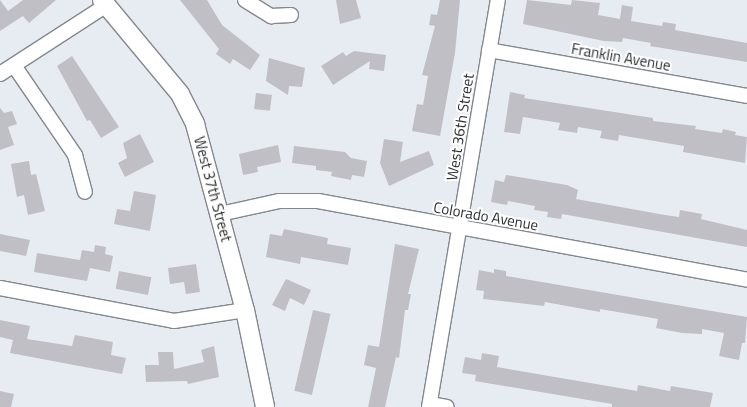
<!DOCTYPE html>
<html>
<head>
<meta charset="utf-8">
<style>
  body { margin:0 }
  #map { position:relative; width:747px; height:407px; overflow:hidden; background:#e7ecf2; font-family:"Titillium Web",sans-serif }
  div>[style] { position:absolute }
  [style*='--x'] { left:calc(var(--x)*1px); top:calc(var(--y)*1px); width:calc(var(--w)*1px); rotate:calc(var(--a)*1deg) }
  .building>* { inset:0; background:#c1bfc6; transform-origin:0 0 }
  .roads { filter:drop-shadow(1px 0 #83888d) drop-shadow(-1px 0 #83888d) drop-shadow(0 1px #83888d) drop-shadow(0 -1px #83888d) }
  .minor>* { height:14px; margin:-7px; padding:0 7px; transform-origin:7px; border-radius:7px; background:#fff }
  .tertiary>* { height:18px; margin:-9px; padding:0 9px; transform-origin:9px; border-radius:9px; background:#fff }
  span { translate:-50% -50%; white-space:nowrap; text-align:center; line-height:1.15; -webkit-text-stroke:4px #fff; paint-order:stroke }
  .street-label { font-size:15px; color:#2c2e30 }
</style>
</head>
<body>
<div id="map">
  <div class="building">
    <i style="clip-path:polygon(0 0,8px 11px,23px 0,56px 0,29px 23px,23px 16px,0 31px)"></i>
    <i style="clip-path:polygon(180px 0,207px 0,222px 25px,260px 55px,250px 70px,233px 59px,230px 64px,216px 54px,219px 49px)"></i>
    <i style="clip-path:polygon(336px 0,356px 0,361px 18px,340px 24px)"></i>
    <i style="clip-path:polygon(440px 0,460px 0,455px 53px,440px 136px,412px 131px,417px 104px,423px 105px,427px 82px,428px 76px,422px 75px,435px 26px,429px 25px,431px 14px,437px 15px)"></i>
    <i style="clip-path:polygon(527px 0,571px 5px,572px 0,600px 3px,598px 15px,620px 19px,622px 5px,633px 7px,631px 21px,662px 26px,663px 22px,676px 24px,675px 30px,747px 43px,747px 62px,650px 46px,651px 43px,623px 38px,622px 42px,604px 41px,523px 24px)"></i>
    <i style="clip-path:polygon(354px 51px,386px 55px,384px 71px,369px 69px,370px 61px,333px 85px,321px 66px,343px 52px,346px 56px)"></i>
    <i style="clip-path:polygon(72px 56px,119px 127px,101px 138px,90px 120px,87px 121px,57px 66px)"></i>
    <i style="clip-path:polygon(269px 58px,305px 68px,302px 87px,289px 86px,288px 95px,266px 81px)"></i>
    <i style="clip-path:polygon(510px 92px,525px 95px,524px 98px,653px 118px,653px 121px,696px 126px,695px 129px,722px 133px,723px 129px,736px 132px,735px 135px,747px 137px,745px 163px,683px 152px,684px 146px,619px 135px,618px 141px,600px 138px,602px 131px,578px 127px,577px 133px,558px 130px,560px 123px,523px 117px,520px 134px,504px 132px)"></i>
    <i style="left:256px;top:93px;width:16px;height:16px;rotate:7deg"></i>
    <i style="clip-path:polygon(0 108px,4px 113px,12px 111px,17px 124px,8px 127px,14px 145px,0 150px)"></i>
    <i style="clip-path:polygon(140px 134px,154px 162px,125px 177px,118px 163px,127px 158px,123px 143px)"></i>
    <i style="clip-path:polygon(384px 139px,403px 142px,400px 162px,429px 151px,434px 165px,389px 186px,380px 163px)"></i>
    <i style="clip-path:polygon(278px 145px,281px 162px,257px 167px,258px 172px,243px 175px,239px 154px)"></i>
    <i style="clip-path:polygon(294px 146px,345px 152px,351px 158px,367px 161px,364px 177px,352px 175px,351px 180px,331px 176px,332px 172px,316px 170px,316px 166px,292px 163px)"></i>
    <i style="clip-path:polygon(29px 161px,31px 175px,36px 174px,45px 211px,28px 215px,24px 195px,17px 197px,11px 164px)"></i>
    <i style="clip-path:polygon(506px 175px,567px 185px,578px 190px,576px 199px,665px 215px,679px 217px,680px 210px,702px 214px,701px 219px,747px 230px,747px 247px,562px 214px,561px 219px,547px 217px,548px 212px,534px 210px,535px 206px,508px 201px,507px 205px,491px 202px,495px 180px,504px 182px)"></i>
    <i style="clip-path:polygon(134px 191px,156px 195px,150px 231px,114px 224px,117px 209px,130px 211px)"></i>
    <i style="clip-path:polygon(284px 229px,328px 238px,327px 244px,351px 248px,348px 265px,301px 257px,300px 264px,266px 257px,270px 234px,282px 236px)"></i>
    <i style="clip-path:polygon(0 234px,30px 240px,26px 256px,0 251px)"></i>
    <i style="clip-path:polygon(395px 244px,419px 249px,408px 294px,411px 294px,408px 310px,405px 310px,399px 358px,396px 357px,385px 407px,368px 407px,376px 368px,364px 365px,368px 345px,379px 347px)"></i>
    <i style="clip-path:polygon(95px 245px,106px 247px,105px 254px,113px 256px,110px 272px,90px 268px,87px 281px,34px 272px,37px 253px,80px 260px,82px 250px,94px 252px)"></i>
    <i style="clip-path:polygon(196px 264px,200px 292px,186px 294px,184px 282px,170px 284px,168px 268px)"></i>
    <i style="clip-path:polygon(494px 269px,506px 271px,506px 276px,747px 317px,745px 343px,742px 343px,739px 360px,719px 356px,724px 333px,702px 329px,702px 334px,682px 333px,656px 328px,658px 319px,600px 309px,600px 312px,545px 302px,544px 306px,483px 299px,484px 291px,476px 290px,479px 270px,494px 273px)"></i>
    <i style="left:119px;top:271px;width:33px;height:18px;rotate:11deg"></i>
    <i style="clip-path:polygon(286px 279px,311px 290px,304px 305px,290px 298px,285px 311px,272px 305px)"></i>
    <i style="left:313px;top:310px;width:18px;height:83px;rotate:13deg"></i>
    <i style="clip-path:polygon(0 320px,30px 326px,27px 339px,72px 346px,75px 335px,113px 342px,111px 355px,126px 358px,122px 374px,10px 353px,13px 340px,0 337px)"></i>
    <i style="clip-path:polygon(214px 346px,219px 377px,188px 384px,187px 381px,146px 382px,145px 365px,159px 365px,158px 352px,173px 352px,174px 369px,204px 362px,201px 350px)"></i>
    <i style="clip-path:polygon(482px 353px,499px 356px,497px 367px,637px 391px,638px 385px,670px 391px,671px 386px,713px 393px,710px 407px,612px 407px,612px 404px,475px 381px,476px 375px,462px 373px,465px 357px,481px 360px)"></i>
    <i style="clip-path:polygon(0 391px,14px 394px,11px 407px,0 407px)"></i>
  </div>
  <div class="roads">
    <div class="minor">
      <i style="--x:245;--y:0;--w:31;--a:32"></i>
      <i style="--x:271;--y:16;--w:20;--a:-3"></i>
      <i style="--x:489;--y:50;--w:262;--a:10.1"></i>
      <i style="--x:15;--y:67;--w:107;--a:55.7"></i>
      <i style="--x:75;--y:155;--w:38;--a:75"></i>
      <i style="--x:0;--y:74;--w:125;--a:-32.9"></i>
      <i style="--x:220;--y:214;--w:60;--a:-12.4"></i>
      <i style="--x:279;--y:201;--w:39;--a:0"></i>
      <i style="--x:318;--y:201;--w:436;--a:10.4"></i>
      <i style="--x:0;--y:288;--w:177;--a:10.7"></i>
      <i style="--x:174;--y:321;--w:72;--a:-8.8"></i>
      <i style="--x:430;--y:404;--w:17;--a:10"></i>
      <i style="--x:429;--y:407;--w:413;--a:-80.4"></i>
    </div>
    <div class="tertiary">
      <i style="--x:102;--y:0;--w:122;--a:50.3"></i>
      <i style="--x:180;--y:94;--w:34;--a:63"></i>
      <i style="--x:195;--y:124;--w:193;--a:75"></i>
      <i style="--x:245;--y:310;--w:99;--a:78.3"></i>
    </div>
  </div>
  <div class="street-label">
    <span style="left:621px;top:57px;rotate:10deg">Franklin Avenue</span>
    <span style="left:460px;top:127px;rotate:-81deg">West 36th Street</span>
    <span style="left:213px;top:189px;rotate:75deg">West 37th Street</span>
    <span style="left:486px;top:216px;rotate:10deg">Colorado Avenue</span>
  </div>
</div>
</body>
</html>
